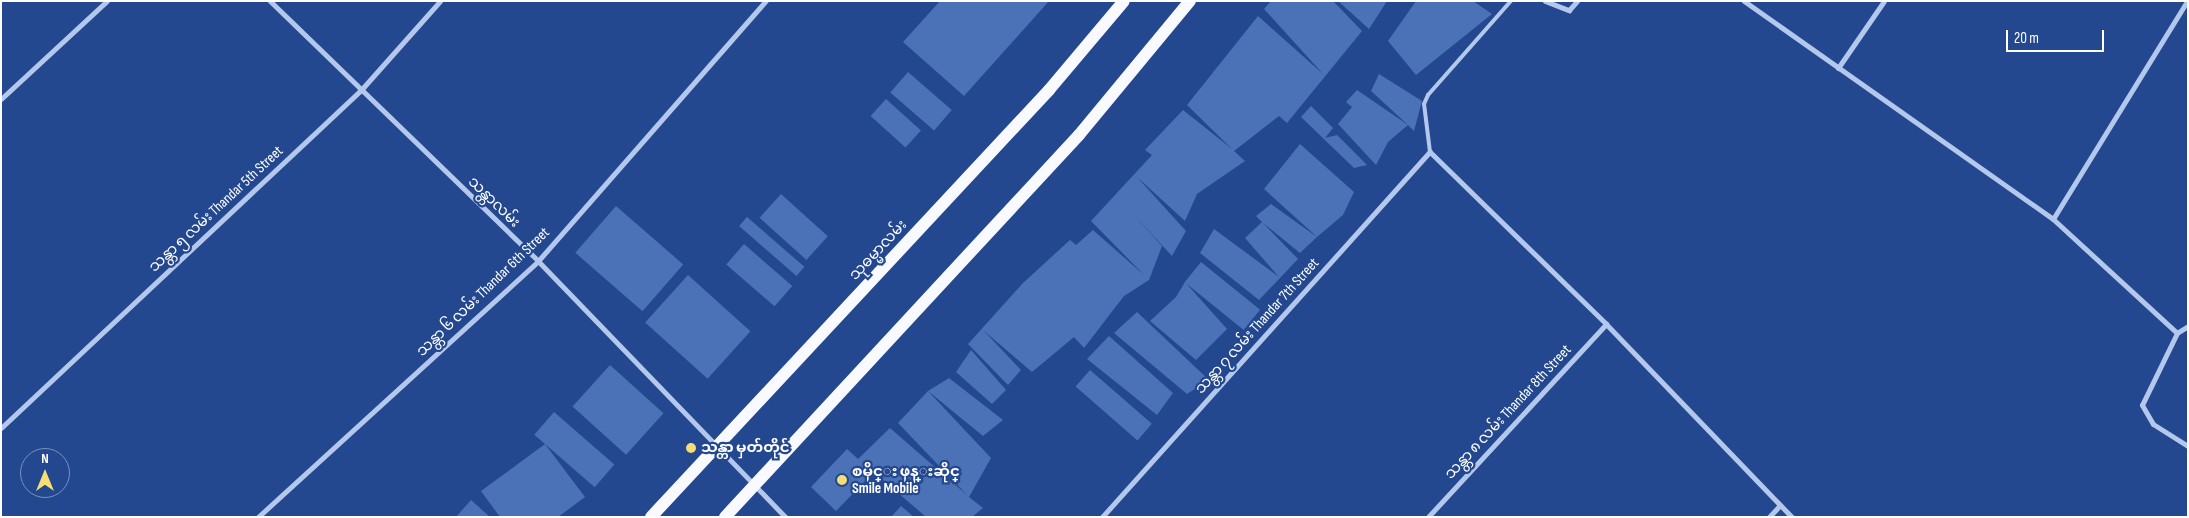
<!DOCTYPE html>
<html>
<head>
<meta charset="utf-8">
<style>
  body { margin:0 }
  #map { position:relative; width:2189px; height:518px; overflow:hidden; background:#23488f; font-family:"Sofia Sans Condensed","Noto Sans Myanmar",sans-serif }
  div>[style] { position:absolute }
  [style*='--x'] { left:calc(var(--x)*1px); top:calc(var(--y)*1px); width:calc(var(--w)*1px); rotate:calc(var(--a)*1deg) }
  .building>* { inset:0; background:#4b71b6; transform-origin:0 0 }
  .lane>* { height:4px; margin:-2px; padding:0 2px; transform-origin:2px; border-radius:2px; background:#b3c8ec }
  .street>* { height:5px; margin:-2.5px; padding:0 2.5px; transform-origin:2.5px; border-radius:2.5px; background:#b3c8ec }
  .primary>* { height:12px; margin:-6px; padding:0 6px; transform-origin:6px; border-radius:6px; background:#f8faff }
  .dots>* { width:14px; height:14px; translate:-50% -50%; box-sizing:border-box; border:2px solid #23488f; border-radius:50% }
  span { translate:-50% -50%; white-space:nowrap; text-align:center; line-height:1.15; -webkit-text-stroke:4.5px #23488f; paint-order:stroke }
  .street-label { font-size:15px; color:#fff }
  .poi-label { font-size:15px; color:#fff; font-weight:700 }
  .left { translate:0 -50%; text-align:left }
  .frame { position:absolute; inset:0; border:2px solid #fff; pointer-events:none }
  .north { position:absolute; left:20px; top:448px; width:50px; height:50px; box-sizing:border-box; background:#23488f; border:1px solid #7b91bc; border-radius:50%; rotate:0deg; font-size:14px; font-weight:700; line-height:20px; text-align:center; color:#fff }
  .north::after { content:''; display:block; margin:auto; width:18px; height:22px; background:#f7dd76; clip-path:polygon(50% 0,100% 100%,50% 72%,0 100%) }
  .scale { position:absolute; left:2006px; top:30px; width:98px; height:22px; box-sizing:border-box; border:2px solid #fff; border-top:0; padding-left:6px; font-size:15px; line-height:18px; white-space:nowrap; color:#fff; -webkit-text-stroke:4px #23488f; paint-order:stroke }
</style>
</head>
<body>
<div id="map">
  <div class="building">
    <i style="clip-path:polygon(940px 1px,1049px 1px,964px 96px,903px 42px)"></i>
    <i style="clip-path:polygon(1271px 1px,1333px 1px,1362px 31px,1287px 123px,1279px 116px,1234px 151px,1245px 161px,1197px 194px,1185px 221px,1137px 177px,1186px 231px,1172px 256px,1134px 215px,1162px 246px,1149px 280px,1124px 296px,1084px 348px,1074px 337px,1032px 372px,984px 331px,1021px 370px,1008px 385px,968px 344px,1023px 283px,1070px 240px,1076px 245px,1093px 230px,1144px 275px,1091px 221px,1152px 155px,1145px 150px,1183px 110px,1232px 149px,1187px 105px,1258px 16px,1323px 74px,1264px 9px)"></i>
    <i style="clip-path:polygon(1338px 1px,1387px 1px,1369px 29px)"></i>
    <i style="clip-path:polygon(1416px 1px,1473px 1px,1492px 14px,1416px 75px,1388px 41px)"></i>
    <i style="left:908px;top:72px;width:58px;height:27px;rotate:41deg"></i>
    <i style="clip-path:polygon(1379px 74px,1422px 101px,1414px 131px,1408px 125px,1388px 142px,1376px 165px,1338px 124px,1352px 107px,1346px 102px,1357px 90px,1408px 125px,1371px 91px)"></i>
    <i style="left:886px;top:99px;width:47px;height:23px;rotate:42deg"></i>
    <i style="clip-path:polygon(1311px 106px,1333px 128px,1325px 138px,1337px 135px,1367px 165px,1354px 168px,1301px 117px)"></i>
    <i style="clip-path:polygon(1300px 144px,1354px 192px,1343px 215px,1317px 237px,1264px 189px)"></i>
    <i style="left:781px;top:194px;width:63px;height:32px;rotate:42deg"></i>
    <i style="clip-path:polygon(1271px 204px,1317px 237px,1300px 253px,1262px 222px,1298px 259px,1259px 300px,1200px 253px,1214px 229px,1279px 277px,1245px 238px,1262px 222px,1256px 216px)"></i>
    <i style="left:616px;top:206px;width:89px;height:62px;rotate:41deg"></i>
    <i style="left:747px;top:217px;width:76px;height:12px;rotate:41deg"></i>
    <i style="left:744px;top:244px;width:64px;height:27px;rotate:41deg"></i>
    <i style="left:1201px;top:262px;width:76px;height:26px;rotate:39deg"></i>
    <i style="left:688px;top:275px;width:84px;height:64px;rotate:42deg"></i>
    <i style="clip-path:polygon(1185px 282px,1227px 329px,1196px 360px,1150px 321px,1176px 297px)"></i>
    <i style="clip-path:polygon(1137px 312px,1209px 380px,1187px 394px,1114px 333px)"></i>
    <i style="clip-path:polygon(1109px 336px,1173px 393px,1157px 415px,1087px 359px)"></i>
    <i style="clip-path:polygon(971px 350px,1006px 390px,992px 404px,956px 372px)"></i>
    <i style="left:610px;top:365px;width:72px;height:56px;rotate:42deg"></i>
    <i style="left:1090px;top:370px;width:82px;height:22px;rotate:41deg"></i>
    <i style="clip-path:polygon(949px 378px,1003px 420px,983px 436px,928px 391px,991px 458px,969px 497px,983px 508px,972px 517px,926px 517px,861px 461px,873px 473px,836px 511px,811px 487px,847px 449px,858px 459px,890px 428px,967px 495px,898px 423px,928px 391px)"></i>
    <i style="left:554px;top:412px;width:80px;height:30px;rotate:41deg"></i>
    <i style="clip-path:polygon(545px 444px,585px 497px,558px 517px,500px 517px,481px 491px)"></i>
    <i style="clip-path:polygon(471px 500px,490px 517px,456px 517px)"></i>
    <i style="clip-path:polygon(901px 506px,914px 517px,891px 517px)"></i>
  </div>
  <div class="lane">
    <i style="--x:1430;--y:152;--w:48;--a:-97.1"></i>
    <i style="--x:1424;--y:104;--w:10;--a:-66"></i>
    <i style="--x:1428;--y:95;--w:125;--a:-48.6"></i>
  </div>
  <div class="street">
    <i style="--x:270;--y:1;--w:373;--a:44.1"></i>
    <i style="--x:538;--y:261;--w:356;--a:46"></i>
    <i style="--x:1545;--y:1;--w:26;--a:21"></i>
    <i style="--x:1569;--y:10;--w:12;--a:-48"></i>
    <i style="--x:1744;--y:1;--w:378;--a:35.2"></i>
    <i style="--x:2053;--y:219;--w:168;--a:42.6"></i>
    <i style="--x:1838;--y:68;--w:81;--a:-55.5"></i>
    <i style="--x:1;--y:99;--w:144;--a:-42.8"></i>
    <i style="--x:2053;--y:219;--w:256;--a:-58.4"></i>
    <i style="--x:2188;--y:326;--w:13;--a:148"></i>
    <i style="--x:2177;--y:333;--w:80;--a:115.9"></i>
    <i style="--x:2142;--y:405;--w:22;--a:60"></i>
    <i style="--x:2153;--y:424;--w:41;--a:32.2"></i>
    <i style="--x:1;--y:428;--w:494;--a:-43.2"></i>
    <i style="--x:361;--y:90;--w:119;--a:-48.4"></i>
    <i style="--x:258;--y:517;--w:379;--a:-42.4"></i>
    <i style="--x:538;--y:261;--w:346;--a:-48.8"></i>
    <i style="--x:1102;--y:517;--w:491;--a:-48.1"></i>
    <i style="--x:1430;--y:152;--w:246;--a:44.3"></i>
    <i style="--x:1606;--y:324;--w:268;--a:46.1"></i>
    <i style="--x:1428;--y:517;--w:263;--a:-47.3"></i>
    <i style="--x:1769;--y:517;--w:16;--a:-47"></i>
  </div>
  <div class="primary">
    <i style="--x:651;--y:517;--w:584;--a:-47.01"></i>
    <i style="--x:1049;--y:90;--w:116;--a:-49.9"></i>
    <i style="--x:725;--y:517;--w:521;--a:-47.18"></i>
    <i style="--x:1079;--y:135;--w:174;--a:-50.4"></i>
  </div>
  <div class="dots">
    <i style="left:691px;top:448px;background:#f7dd76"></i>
    <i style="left:842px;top:480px;background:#f7dd76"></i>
  </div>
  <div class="street-label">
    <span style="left:494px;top:202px;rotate:44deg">သန္တာလမ်း</span>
    <span style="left:216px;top:209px;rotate:-43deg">သန္တာ ၅ လမ်း Thandar 5th Street</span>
    <span style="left:878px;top:250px;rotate:-47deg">သုဓမ္မာလမ်း</span>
    <span style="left:483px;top:292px;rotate:-44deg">သန္တာ ၆ လမ်း Thandar 6th Street</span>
    <span style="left:1257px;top:326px;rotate:-48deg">သန္တာ ၇ လမ်း Thandar 7th Street</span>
    <span style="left:1508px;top:412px;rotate:-47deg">သန္တာ ၈ လမ်း Thandar 8th Street</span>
  </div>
  <div class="poi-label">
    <span class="left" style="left:701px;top:448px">သန္တာ မှတ်တိုင်</span>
    <span class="left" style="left:852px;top:480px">စမိုင္း ဖုန္းဆိုင္<br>Smile Mobile</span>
  </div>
  <div class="frame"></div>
  <div class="north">N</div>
  <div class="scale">20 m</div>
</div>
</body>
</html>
